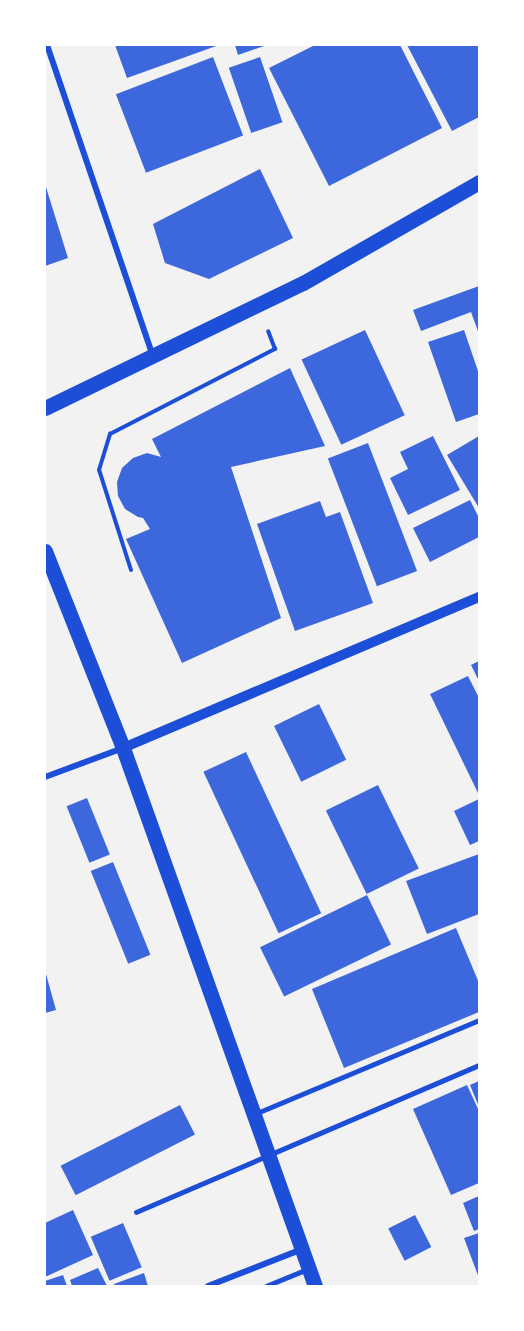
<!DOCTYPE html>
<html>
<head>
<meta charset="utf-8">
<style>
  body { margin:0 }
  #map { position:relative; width:524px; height:1331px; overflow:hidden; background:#f2f2f2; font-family:"IBM Plex Serif",serif }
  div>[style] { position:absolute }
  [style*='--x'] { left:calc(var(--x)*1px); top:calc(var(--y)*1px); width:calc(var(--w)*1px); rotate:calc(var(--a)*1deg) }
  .building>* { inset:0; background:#3d67dc; transform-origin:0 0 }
  .path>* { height:4px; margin:-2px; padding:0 2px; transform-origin:2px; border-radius:2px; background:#1d4ed8 }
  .service>* { height:4.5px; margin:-2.25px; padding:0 2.25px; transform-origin:2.25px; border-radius:2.25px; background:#1d4ed8 }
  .minor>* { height:6px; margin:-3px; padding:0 3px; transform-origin:3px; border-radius:3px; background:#1d4ed8 }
  .tertiary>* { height:10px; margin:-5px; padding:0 5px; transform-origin:5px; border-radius:5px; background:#1d4ed8 }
  .primary>* { height:15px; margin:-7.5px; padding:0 7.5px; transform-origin:7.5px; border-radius:7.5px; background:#1d4ed8 }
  span { translate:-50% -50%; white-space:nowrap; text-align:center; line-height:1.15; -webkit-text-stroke:6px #fff; paint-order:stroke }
  .frame { position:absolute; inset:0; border:46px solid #fff; pointer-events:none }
</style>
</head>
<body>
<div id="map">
  <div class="building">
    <i style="clip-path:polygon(115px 45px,219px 45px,127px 78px)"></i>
    <i style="clip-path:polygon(235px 45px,267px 45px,238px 55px)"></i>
    <i style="clip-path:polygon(315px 45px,400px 45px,442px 128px,329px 186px,269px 68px)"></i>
    <i style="clip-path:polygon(407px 45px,479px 45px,479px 117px,452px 131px)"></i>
    <i style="left:213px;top:57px;width:84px;height:104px;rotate:69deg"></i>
    <i style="left:260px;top:57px;width:69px;height:33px;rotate:71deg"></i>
    <i style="clip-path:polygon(260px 169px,293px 238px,209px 279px,165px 263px,153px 224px)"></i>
    <i style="clip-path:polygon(45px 184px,68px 258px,45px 266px)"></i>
    <i style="clip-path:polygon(479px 286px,479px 334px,471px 312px,421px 331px,413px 310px)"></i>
    <i style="left:365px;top:330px;width:94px;height:70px;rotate:65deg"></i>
    <i style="clip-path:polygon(464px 330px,479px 374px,479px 414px,456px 422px,428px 342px)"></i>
    <i style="clip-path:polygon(290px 368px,325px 446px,231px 467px,281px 618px,182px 663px,126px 539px,150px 529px,143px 518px,138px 517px,125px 509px,118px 496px,117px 482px,122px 468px,133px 458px,147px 453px,161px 457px,152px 439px)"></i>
    <i style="clip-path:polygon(433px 436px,460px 490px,408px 515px,390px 478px,408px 469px,400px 452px)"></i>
    <i style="clip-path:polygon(479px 436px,479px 508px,447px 455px)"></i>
    <i style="left:368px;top:443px;width:137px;height:43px;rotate:69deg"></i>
    <i style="clip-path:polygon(470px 500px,479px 518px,479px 537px,430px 562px,413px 528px)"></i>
    <i style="clip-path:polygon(320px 501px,326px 517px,340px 512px,373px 603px,295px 631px,257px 524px)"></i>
    <i style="clip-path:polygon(479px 661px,479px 681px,471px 665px)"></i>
    <i style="clip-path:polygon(468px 676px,479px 698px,479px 795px,430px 694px)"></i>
    <i style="left:319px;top:704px;width:62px;height:50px;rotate:64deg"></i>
    <i style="left:246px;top:752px;width:178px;height:47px;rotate:65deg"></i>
    <i style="left:378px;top:785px;width:93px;height:58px;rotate:64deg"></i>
    <i style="left:87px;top:798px;width:61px;height:22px;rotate:68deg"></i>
    <i style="clip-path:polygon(479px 799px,479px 841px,470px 845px,454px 811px)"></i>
    <i style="clip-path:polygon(479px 854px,479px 914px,427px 934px,406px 881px)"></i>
    <i style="left:113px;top:862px;width:100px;height:24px;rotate:68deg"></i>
    <i style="left:367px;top:895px;width:55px;height:119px;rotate:64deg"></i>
    <i style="clip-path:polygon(456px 928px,479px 983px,479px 1012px,344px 1068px,312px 989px)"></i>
    <i style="clip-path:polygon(46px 974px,56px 1010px,45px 1013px,45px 975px)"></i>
    <i style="clip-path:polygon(479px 1081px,479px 1107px,470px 1085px)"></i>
    <i style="clip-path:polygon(467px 1085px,479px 1111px,479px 1183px,451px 1195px,413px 1109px)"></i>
    <i style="left:180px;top:1105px;width:33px;height:134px;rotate:63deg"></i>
    <i style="clip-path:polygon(479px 1196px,479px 1229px,474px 1231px,463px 1203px)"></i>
    <i style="clip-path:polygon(73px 1210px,93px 1255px,45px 1277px,45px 1223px)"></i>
    <i style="left:415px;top:1215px;width:36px;height:30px;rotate:63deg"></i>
    <i style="left:123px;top:1223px;width:48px;height:35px;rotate:67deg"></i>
    <i style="clip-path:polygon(479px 1233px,479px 1278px,464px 1238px)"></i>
    <i style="clip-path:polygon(98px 1268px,107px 1286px,72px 1286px,70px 1280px)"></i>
    <i style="clip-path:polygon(144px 1273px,148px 1286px,115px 1286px,114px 1284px)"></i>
    <i style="clip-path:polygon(63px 1275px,67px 1286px,45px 1286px,45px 1281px)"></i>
  </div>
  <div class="path">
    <i style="--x:131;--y:570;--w:105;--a:-107.7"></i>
    <i style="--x:99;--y:470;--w:38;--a:-73"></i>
    <i style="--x:110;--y:434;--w:186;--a:-27.3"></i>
    <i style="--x:275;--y:349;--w:19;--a:-111"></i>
  </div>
  <div class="service">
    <i style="--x:257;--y:1113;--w:241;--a:-22.7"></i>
    <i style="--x:136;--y:1212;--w:373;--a:-23.2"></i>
    <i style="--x:266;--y:1286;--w:42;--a:-22.3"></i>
  </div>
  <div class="minor">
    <i style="--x:47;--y:45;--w:329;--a:71.2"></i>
    <i style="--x:45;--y:777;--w:83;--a:-20.4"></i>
    <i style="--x:208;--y:1286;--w:99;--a:-21.4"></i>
  </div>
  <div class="tertiary">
    <i style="--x:123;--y:748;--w:387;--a:-23"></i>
  </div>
  <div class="primary">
    <i style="--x:45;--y:408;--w:287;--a:-25.9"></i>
    <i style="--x:303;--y:283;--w:203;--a:-29.8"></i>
    <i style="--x:45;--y:551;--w:212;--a:68.4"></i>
    <i style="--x:123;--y:748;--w:571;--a:70.36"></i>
  </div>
  <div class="frame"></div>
</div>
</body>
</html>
